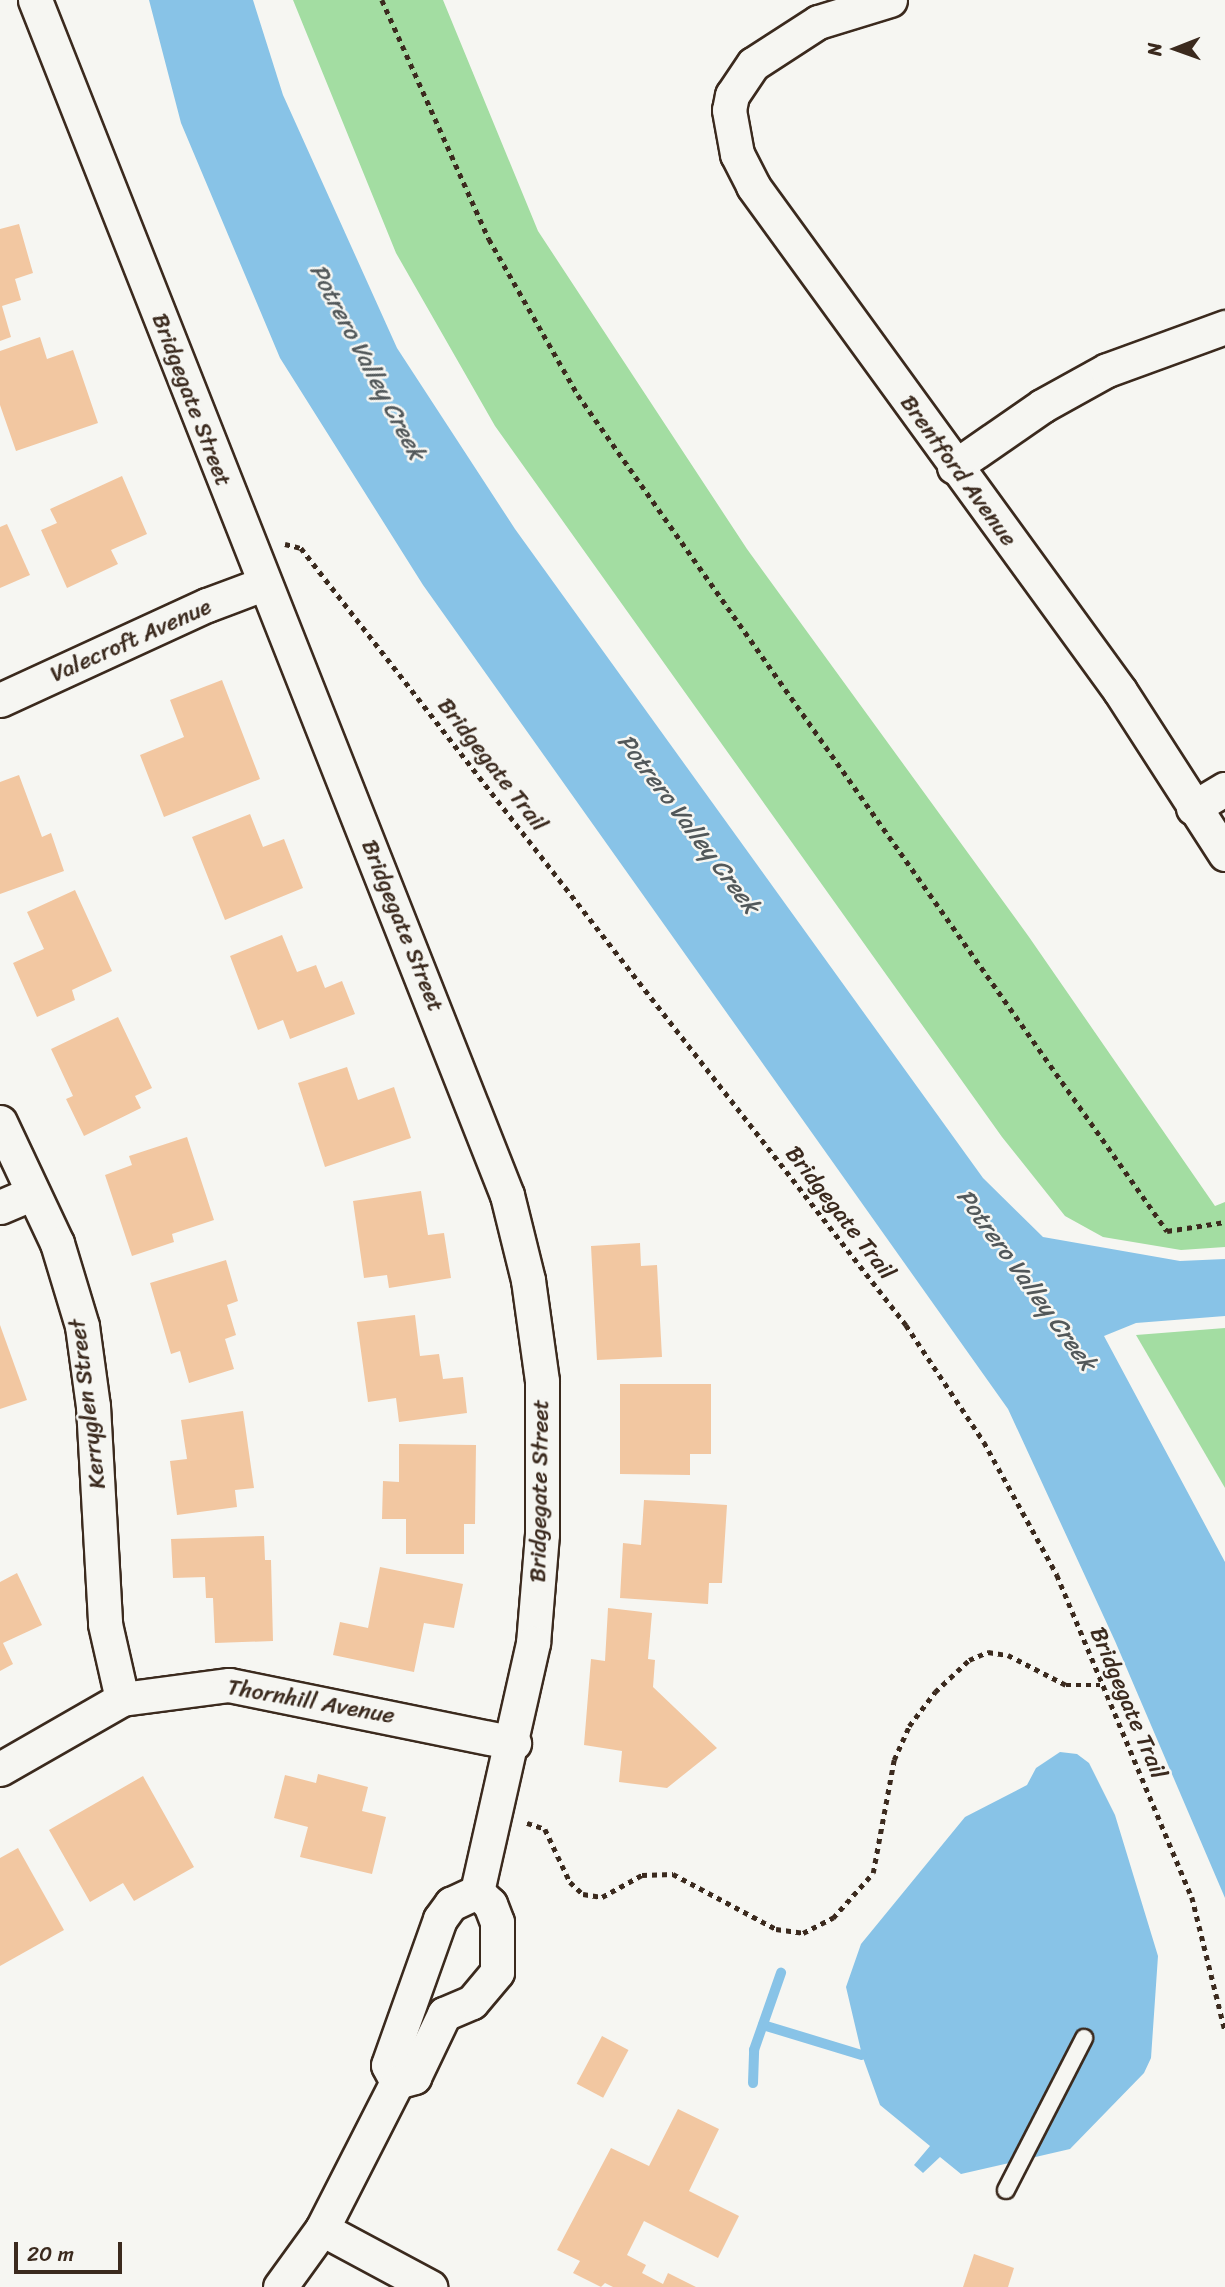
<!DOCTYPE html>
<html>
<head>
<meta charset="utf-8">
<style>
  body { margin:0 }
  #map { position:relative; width:1225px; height:2287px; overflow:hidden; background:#f6f6f2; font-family:Sriracha,sans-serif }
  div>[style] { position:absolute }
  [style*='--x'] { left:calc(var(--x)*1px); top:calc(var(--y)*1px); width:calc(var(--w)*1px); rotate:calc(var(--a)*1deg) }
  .green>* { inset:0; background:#a3dda2 }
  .water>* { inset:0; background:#88c3e7 }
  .stream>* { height:10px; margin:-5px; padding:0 5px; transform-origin:5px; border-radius:5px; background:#88c3e7 }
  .building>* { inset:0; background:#f2c7a1; transform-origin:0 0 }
  .path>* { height:4.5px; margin-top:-2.25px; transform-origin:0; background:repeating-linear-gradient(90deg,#3b2a1e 0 5px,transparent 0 10px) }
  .roads { filter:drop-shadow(2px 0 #3b2a1e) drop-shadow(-2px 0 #3b2a1e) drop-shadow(0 2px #3b2a1e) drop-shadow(0 -2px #3b2a1e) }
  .service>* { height:16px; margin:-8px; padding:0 8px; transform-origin:8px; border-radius:8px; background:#f6f6f2 }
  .minor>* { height:33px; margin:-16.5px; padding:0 16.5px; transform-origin:16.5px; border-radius:16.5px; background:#f6f6f2 }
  span { translate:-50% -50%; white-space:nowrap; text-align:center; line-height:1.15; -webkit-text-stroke:5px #f6f6f2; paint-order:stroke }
  .street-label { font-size:23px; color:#3b2a1e }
  .water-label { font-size:24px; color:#52585a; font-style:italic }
  .north { position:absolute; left:1141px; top:14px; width:70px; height:70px; -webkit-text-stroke:5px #f6f6f2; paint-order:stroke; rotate:269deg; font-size:19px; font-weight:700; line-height:28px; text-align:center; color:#3b2a1e }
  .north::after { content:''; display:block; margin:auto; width:24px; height:32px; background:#3b2a1e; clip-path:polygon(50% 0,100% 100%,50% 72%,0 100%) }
  .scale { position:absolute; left:14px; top:2242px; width:108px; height:32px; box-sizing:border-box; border:4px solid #3b2a1e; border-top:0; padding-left:9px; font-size:21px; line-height:24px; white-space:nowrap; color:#3b2a1e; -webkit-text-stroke:5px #f6f6f2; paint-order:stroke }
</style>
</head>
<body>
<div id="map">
  <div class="green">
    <i style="clip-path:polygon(293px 0,443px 0,538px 231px,747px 549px,1029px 937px,1215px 1206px,1225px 1202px,1225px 1247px,1181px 1250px,1103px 1237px,1065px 1216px,1002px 1137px,495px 426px,396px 253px)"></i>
    <i style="clip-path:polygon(1225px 1328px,1225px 1488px,1136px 1335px)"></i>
  </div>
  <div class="water">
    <i style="clip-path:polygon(149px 0,253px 0,283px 95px,397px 348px,515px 529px,983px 1178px,1043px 1237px,1180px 1261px,1225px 1259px,1225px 1316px,1136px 1323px,1104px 1336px,1225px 1562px,1225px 1898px,1115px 1641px,1008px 1409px,423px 585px,280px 358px,181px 123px)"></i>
    <i style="clip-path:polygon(1060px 1752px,1077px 1754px,1089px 1763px,1115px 1815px,1158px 1956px,1151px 2058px,1144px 2073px,1070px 2149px,961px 2174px,940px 2157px,923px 2173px,914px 2165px,930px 2146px,880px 2105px,862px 2055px,846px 1987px,861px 1944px,965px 1817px,1027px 1785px,1036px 1768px)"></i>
  </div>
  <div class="stream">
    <i style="--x:763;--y:2025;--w:103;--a:16.9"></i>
    <i style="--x:753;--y:2083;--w:33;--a:-88"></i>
    <i style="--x:754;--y:2050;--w:82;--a:-70.7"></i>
  </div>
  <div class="building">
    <i style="clip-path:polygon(19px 224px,33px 273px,15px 279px,21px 300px,2px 306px,11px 337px,0 341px,0 229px)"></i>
    <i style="clip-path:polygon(40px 337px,47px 359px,73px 350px,98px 423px,16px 451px,0 405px,0 351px)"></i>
    <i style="clip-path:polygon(122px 476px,147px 534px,111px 550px,118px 564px,67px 588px,41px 530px,57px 523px,50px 509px)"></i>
    <i style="clip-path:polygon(7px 524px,30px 575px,0 588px,0 527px)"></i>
    <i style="clip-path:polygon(222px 680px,260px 779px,164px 817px,140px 755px,184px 737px,170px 700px)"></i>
    <i style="clip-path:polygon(19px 775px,42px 837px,51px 833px,64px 871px,0 894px,0 782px)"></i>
    <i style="clip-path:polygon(250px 814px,263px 847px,284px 839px,303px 888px,225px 920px,192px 837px)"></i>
    <i style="clip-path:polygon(75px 890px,112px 971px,72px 990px,75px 1000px,37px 1017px,13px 963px,44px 949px,27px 912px)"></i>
    <i style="clip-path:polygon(282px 935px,297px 972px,316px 965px,325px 988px,342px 981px,355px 1014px,290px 1039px,283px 1020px,258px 1030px,230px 956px)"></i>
    <i style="clip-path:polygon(118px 1017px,152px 1088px,135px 1096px,141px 1108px,84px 1136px,66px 1099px,73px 1096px,51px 1049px)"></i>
    <i style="clip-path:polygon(347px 1067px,358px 1100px,394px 1087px,411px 1138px,325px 1167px,298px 1083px)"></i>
    <i style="clip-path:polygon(187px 1137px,214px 1220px,172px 1234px,174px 1242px,132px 1256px,105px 1175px,132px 1165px,129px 1156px)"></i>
    <i style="clip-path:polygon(421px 1191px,428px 1235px,444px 1233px,451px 1278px,389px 1288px,387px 1275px,364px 1278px,353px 1201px)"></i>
    <i style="clip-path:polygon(640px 1243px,641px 1266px,657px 1265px,662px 1357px,597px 1360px,591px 1246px)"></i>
    <i style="clip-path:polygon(226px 1260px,238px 1301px,227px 1305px,236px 1335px,225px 1339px,234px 1369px,189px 1383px,180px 1351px,171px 1354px,150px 1283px)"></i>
    <i style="clip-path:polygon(415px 1315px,420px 1356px,439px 1354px,443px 1379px,463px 1377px,467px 1413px,399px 1422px,396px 1398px,368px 1402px,357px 1322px)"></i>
    <i style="clip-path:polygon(0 1325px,27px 1400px,0 1409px)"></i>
    <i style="clip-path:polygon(620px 1384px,711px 1384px,711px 1454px,690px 1454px,690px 1475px,620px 1474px)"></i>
    <i style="clip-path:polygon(243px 1411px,254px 1488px,235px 1490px,237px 1507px,177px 1515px,170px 1461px,187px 1459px,181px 1420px)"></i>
    <i style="clip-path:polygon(399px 1444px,476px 1445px,475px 1524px,464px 1524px,464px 1554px,406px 1554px,406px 1519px,382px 1519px,383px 1481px,399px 1482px)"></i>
    <i style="clip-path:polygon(644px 1500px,727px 1505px,722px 1583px,709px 1583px,708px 1604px,620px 1598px,623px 1543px,641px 1545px)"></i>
    <i style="clip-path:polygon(264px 1536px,265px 1560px,271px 1560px,273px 1641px,215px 1643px,213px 1598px,206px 1598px,205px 1577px,173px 1578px,171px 1539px)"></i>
    <i style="clip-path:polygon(380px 1567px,463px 1584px,454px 1628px,424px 1623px,414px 1672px,333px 1655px,340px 1622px,368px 1628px)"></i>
    <i style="clip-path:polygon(17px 1573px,42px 1625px,3px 1643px,13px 1664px,0 1671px,0 1582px)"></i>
    <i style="clip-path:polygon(608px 1608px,652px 1613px,648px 1659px,655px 1660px,653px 1687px,717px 1748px,667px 1788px,619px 1782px,622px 1751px,584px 1745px,591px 1659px,605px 1661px)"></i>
    <i style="clip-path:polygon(318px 1774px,368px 1787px,362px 1811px,386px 1817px,372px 1874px,300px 1857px,308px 1827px,274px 1818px,285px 1775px,316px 1783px)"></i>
    <i style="clip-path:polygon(143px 1776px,194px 1867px,134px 1901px,123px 1883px,90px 1902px,49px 1830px)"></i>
    <i style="clip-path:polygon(18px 1848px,64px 1930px,0 1966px,0 1858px)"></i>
    <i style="left:602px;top:2036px;width:30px;height:54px;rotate:28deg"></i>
    <i style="clip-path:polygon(678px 2109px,719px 2129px,689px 2191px,739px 2216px,718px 2258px,644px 2221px,627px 2255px,646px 2265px,642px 2273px,663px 2284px,668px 2273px,696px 2287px,613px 2287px,605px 2283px,601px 2287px,573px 2273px,580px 2261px,557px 2250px,611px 2148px,649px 2166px)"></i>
    <i style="clip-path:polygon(974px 2254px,1014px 2268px,1008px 2287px,963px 2287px)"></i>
  </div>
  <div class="path">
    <i style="--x:382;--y:0;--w:262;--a:65.9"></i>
    <i style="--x:489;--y:239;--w:180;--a:60.3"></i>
    <i style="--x:578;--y:395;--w:1023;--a:54.83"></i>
    <i style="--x:1167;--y:1231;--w:59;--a:-8.8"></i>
    <i style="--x:285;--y:544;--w:16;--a:14"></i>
    <i style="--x:301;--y:548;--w:985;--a:52.09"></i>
    <i style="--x:906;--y:1325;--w:141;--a:56.3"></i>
    <i style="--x:984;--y:1442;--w:152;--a:61.2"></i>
    <i style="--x:1057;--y:1575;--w:349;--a:67.3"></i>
    <i style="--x:1192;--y:1897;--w:137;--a:76.1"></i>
    <i style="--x:527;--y:1823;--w:19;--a:18"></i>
    <i style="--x:545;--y:1829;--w:59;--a:64.7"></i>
    <i style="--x:570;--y:1882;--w:18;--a:43"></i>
    <i style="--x:583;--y:1894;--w:19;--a:9"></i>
    <i style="--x:602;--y:1897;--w:46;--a:-28.8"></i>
    <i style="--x:642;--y:1875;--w:31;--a:-2"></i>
    <i style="--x:673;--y:1874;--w:117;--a:28.1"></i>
    <i style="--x:776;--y:1929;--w:27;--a:8"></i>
    <i style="--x:803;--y:1933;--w:34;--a:-27"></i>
    <i style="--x:833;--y:1918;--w:60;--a:-48.4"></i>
    <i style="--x:873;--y:1873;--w:115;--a:-79.5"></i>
    <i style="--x:894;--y:1760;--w:37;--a:-66"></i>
    <i style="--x:909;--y:1726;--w:43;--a:-52.6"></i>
    <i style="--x:935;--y:1692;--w:47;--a:-43.3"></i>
    <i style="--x:969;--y:1660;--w:21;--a:-23"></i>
    <i style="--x:988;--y:1652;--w:20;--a:9"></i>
    <i style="--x:1008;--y:1655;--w:65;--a:27.3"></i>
    <i style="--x:1066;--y:1685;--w:34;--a:0"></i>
  </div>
  <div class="roads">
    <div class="service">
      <i style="--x:1006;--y:2190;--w:171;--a:-62.8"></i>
    </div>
    <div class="minor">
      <i style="--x:35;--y:0;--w:1285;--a:68.45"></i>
      <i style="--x:507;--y:1195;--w:88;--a:76.1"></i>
      <i style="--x:528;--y:1280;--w:102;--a:82.1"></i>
      <i style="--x:542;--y:1381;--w:153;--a:90"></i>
      <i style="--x:542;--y:1534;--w:109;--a:94.7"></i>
      <i style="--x:533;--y:1643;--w:255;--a:102.7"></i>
      <i style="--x:890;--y:0;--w:75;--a:163"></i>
      <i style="--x:818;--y:22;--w:77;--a:147.1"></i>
      <i style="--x:753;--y:64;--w:37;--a:124"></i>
      <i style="--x:732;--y:95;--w:15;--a:101"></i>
      <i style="--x:729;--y:110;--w:45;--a:79.7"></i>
      <i style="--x:737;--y:154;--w:36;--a:63"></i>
      <i style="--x:753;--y:186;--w:624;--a:53.99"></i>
      <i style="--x:1120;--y:691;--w:194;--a:57.2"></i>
      <i style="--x:954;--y:467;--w:107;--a:-34.7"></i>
      <i style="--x:1042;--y:406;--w:74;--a:-29"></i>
      <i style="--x:1107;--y:370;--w:126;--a:-20"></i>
      <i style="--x:0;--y:700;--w:228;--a:-24.7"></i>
      <i style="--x:207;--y:605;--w:60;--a:-20.6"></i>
      <i style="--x:1193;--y:808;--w:37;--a:-31"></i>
      <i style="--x:0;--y:1122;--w:134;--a:64.8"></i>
      <i style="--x:57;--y:1243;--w:87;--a:73.2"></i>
      <i style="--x:82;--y:1326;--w:81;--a:82.2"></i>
      <i style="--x:93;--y:1406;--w:218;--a:86.8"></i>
      <i style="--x:105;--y:1624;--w:77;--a:77.2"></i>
      <i style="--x:0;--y:1207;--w:34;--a:-23"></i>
      <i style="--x:0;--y:1769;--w:141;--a:-29.8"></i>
      <i style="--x:122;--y:1699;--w:108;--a:-7.5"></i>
      <i style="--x:229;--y:1685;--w:291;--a:11.5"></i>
      <i style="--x:397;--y:2082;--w:19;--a:-118"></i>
      <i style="--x:388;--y:2065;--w:155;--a:-70.4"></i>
      <i style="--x:440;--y:1919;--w:19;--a:-54"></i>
      <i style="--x:451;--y:1904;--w:29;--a:-25"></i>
      <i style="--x:322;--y:2229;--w:123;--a:28.2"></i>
      <i style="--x:280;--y:2287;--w:72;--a:-54.1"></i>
      <i style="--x:322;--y:2229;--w:165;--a:-63"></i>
      <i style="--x:397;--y:2082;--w:18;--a:-16"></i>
      <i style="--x:414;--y:2077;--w:70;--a:-64.5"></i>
      <i style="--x:444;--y:2014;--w:30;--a:-23"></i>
      <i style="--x:472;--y:2002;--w:39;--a:-50"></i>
      <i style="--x:497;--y:1972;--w:50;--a:-90"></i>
      <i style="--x:497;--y:1922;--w:19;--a:-111"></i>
      <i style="--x:490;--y:1904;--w:18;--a:-137"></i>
    </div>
  </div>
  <div class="street-label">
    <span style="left:191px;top:400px;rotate:69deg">Bridgegate Street</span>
    <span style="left:958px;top:471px;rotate:54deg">Brentford Avenue</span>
    <span style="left:131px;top:641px;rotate:-24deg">Valecroft Avenue</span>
    <span style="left:492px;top:765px;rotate:52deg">Bridgegate Trail</span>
    <span style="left:402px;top:926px;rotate:68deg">Bridgegate Street</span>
    <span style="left:840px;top:1213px;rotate:52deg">Bridgegate Trail</span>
    <span style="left:88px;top:1404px;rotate:-97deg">Kerryglen Street</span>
    <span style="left:540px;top:1491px;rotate:-89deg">Bridgegate Street</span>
    <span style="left:311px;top:1702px;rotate:10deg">Thornhill Avenue</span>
    <span style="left:1128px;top:1703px;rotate:67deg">Bridgegate Trail</span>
  </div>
  <div class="water-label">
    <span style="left:367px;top:362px;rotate:62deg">Potrero Valley Creek</span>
    <span style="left:688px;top:824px;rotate:53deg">Potrero Valley Creek</span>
    <span style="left:1026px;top:1280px;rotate:54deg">Potrero Valley Creek</span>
  </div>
  <div class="north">N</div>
  <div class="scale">20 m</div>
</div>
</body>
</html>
